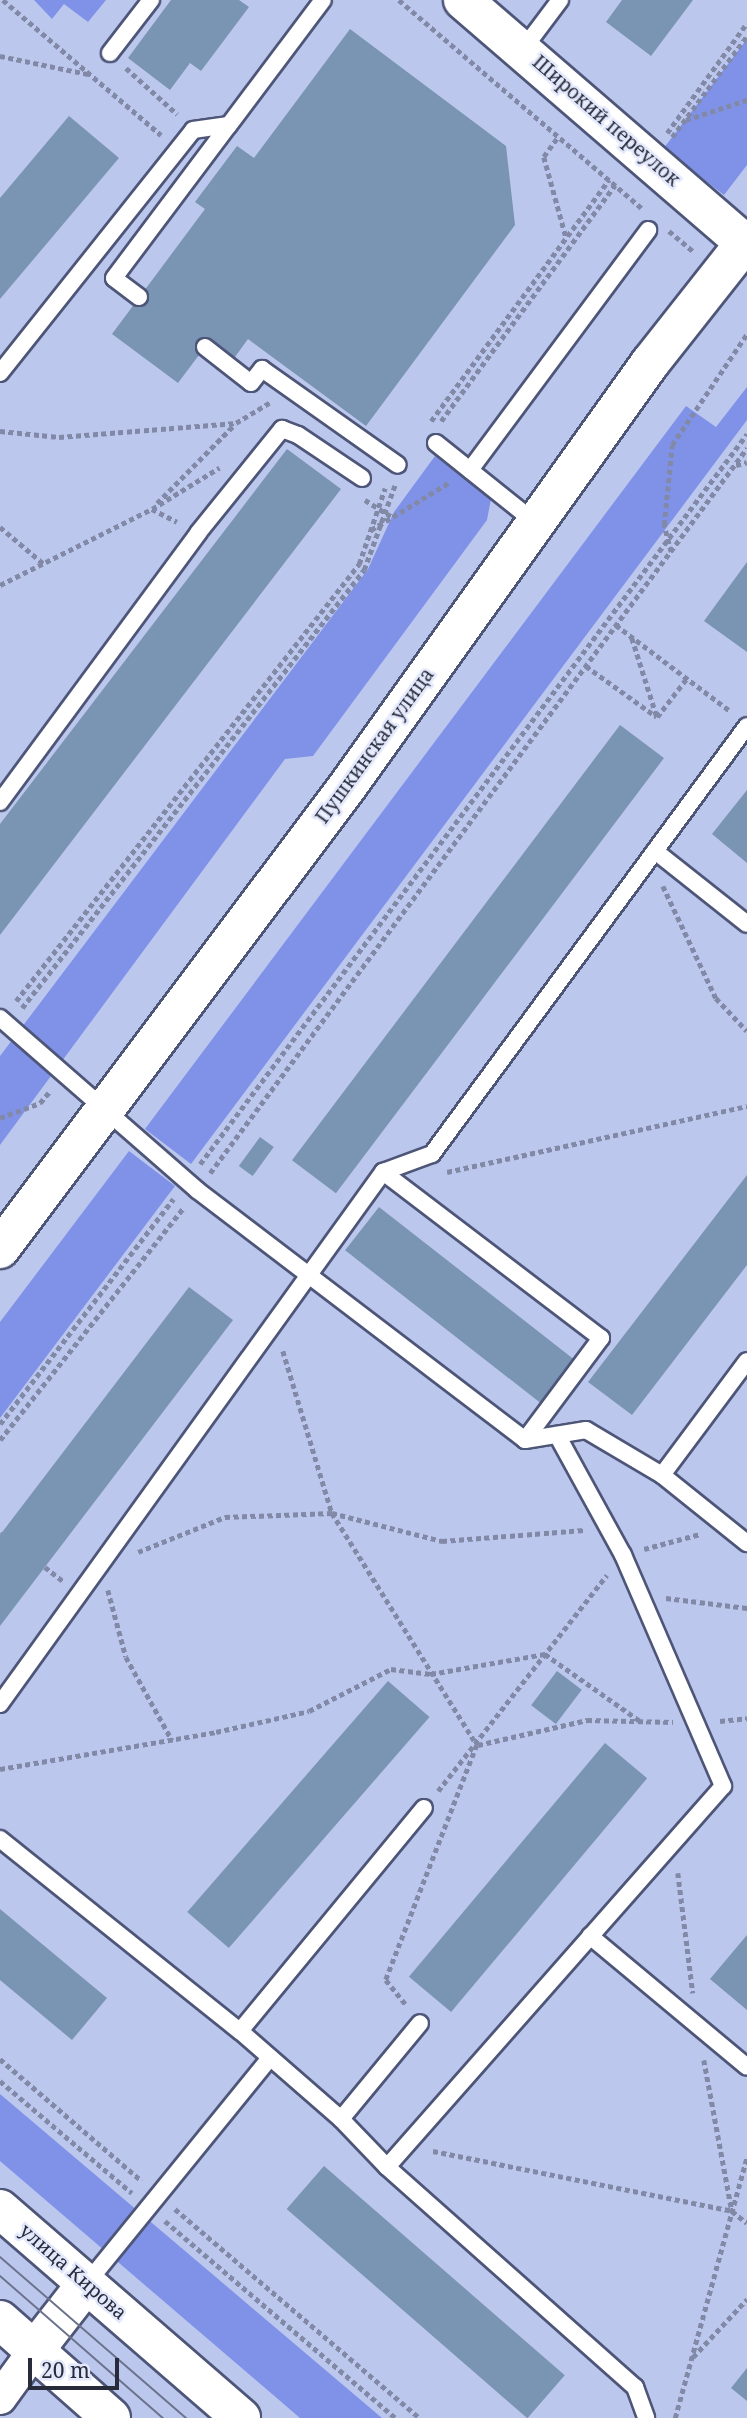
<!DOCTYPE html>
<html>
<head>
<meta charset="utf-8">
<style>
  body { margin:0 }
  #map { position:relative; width:747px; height:2418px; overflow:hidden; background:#bcc7ee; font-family:"Noto Serif",serif }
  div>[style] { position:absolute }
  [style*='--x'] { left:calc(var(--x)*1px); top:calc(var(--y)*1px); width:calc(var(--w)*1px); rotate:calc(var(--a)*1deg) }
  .green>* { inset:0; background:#8092e8 }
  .building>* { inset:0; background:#7a94b3; transform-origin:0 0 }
  .path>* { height:4.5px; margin-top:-2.25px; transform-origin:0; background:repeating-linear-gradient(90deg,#8189a6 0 5px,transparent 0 8.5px) }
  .roads { filter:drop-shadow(2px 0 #4e5678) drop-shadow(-2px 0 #4e5678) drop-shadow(0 2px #4e5678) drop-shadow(0 -2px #4e5678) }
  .lane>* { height:16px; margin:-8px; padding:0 8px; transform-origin:8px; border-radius:8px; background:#fff }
  .street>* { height:32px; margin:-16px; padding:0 16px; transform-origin:16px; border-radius:16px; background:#fff }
  .secondary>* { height:38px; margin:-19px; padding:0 19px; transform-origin:19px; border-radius:19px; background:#fff }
  .primary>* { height:38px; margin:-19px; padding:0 19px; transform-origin:19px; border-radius:19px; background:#fff }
  .tram>* { height:2px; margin:-1px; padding:0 1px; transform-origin:1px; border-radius:1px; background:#6b728c }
  span { translate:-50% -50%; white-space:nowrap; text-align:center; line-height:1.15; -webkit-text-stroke:5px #e3e8fc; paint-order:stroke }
  .street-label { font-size:19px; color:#272b3a }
  .scale { position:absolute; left:28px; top:2358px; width:91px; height:32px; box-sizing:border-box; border:4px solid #272b3a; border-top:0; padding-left:9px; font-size:21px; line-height:24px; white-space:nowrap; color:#272b3a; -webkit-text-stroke:5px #e3e8fc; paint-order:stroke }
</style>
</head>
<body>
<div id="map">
  <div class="green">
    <i style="clip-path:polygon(34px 0,106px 0,88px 22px,64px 4px,52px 19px)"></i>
    <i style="clip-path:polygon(747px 39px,747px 165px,724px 195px,663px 149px)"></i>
    <i style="clip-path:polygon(747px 387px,747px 420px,191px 1164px,145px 1129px,686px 406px,716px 427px)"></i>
    <i style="clip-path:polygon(435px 456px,491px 499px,487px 520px,313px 756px,285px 759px,0 1145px,0 1056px,368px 569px,394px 512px)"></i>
    <i style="clip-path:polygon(129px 1151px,175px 1186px,0 1418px,0 1322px)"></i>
    <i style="clip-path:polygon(0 2094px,382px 2418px,300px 2418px,0 2161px)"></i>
  </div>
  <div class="building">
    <i style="clip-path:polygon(171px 0,239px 0,249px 7px,201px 71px,190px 63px,170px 90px,128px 58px)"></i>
    <i style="clip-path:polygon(622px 0,693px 0,651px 56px,606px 22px)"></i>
    <i style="clip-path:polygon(350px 29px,506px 146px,515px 225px,366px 426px,248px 339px,232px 361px,208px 343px,178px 383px,112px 334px,205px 209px,195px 202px,237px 146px,254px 158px)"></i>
    <i style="clip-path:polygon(69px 116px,119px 158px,0 299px,0 198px)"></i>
    <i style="clip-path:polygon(287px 449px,341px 489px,0 935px,0 824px)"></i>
    <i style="clip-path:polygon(747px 562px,747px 652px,704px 621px)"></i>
    <i style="left:620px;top:725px;width:55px;height:545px;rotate:37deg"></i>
    <i style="clip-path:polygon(747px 790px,747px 863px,712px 834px)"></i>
    <i style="left:260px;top:1137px;width:17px;height:36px;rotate:36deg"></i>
    <i style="clip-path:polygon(747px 1175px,747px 1265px,632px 1415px,588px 1382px)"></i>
    <i style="left:379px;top:1207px;width:248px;height:55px;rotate:38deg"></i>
    <i style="clip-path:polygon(189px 1287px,233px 1320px,0 1626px,0 1535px)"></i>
    <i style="left:557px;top:1671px;width:31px;height:43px;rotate:37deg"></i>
    <i style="left:388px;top:1681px;width:55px;height:306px;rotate:41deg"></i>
    <i style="left:605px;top:1743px;width:55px;height:305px;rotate:40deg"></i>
    <i style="clip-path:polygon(0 1909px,107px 1998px,72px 2040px,0 1980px)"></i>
    <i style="clip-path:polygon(747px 1935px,747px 2010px,710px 1979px)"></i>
    <i style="left:324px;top:2166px;width:319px;height:57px;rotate:41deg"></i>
    <i style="clip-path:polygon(747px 2368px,747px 2401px,731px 2388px)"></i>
  </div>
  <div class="path">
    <i style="--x:3;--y:0;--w:208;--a:40.5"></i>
    <i style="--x:399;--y:0;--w:321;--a:40.6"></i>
    <i style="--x:0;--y:56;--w:90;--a:11.6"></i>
    <i style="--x:126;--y:68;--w:69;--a:42"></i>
    <i style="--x:686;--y:120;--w:64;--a:-18.2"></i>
    <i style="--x:667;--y:133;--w:136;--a:-54"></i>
    <i style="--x:672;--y:137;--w:126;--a:-53.4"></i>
    <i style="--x:557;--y:139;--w:22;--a:126"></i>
    <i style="--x:544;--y:157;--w:83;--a:74.6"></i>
    <i style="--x:669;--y:231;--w:33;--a:40"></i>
    <i style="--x:431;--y:421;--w:300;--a:-53.6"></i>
    <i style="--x:441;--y:421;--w:293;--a:-53.6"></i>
    <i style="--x:0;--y:431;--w:59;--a:5.8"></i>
    <i style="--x:59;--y:437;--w:178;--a:-4.5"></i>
    <i style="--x:236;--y:423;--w:42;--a:-31.4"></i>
    <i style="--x:736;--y:465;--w:11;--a:-15"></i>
    <i style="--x:365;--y:500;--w:32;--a:32"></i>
    <i style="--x:157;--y:503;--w:111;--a:-45.4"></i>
    <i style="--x:152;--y:509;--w:79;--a:-31.5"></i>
    <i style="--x:0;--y:527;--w:57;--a:40.1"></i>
    <i style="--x:371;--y:530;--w:92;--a:-31.3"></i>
    <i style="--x:671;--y:552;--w:28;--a:-105"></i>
    <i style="--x:664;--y:525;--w:80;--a:-84.3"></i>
    <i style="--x:672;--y:445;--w:134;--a:-56"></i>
    <i style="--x:0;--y:585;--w:170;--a:-26.6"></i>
    <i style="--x:152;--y:509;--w:28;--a:27"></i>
    <i style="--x:616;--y:625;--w:143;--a:37"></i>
    <i style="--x:632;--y:638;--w:83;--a:72.4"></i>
    <i style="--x:586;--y:666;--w:87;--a:35.7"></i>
    <i style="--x:657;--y:717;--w:49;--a:-52.4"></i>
    <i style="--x:663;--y:886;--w:124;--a:64.7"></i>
    <i style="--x:716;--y:998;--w:45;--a:46.8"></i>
    <i style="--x:16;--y:1001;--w:556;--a:-51.87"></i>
    <i style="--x:359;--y:564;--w:80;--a:-71.1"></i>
    <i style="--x:22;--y:1008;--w:556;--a:-52.02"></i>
    <i style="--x:364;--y:570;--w:90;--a:-70"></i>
    <i style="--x:0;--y:1118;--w:43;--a:-20.6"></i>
    <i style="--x:40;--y:1103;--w:16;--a:-50"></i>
    <i style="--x:200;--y:1164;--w:912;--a:-53.16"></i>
    <i style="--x:447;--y:1172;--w:307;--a:-12.4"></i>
    <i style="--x:210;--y:1173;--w:902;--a:-53.47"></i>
    <i style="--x:283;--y:1351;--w:169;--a:73.2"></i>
    <i style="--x:332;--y:1513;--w:274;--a:58"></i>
    <i style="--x:477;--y:1745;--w:252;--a:111.2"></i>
    <i style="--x:386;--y:1980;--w:32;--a:51"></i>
    <i style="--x:0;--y:1424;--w:284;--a:-52.4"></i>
    <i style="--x:0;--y:1440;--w:297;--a:-51.7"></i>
    <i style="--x:0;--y:1533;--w:1;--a:45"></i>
    <i style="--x:644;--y:1549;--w:58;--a:-15"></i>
    <i style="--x:138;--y:1552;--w:94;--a:-21.9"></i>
    <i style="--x:225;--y:1517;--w:107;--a:-2.1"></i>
    <i style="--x:332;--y:1513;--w:114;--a:14.3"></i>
    <i style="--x:442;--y:1541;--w:142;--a:-4.4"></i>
    <i style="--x:45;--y:1567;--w:23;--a:38"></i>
    <i style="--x:108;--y:1590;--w:69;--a:75"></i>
    <i style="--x:126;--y:1657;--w:95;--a:61"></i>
    <i style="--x:666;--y:1598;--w:82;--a:7"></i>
    <i style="--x:720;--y:1721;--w:27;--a:-6"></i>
    <i style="--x:478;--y:1745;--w:112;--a:-12.9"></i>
    <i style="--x:587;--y:1720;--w:86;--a:1.3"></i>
    <i style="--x:0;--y:1769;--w:219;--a:-9.7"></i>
    <i style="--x:216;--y:1732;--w:95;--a:-12.7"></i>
    <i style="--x:309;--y:1711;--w:92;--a:-27.1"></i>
    <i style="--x:391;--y:1669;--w:40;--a:7.1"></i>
    <i style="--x:431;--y:1674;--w:116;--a:-10"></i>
    <i style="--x:545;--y:1654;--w:116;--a:35.2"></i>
    <i style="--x:438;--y:1791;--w:274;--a:-52"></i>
    <i style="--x:678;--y:1873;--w:121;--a:82.9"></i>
    <i style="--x:0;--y:2059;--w:187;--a:40.7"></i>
    <i style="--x:704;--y:2060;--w:154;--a:79.5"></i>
    <i style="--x:0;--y:2081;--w:173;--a:40.3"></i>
    <i style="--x:433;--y:2151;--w:305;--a:11.3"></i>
    <i style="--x:732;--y:2211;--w:19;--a:39"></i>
    <i style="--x:175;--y:2209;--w:322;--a:40.5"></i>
    <i style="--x:165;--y:2221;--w:304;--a:40.5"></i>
    <i style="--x:693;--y:2357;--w:79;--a:-47"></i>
    <i style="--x:675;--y:2418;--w:271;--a:-74.6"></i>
  </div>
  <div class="roads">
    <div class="lane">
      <i style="--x:524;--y:48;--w:60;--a:-53.1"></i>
      <i style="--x:110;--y:53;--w:67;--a:-52.3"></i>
      <i style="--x:139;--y:297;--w:31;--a:-143"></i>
      <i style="--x:114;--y:278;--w:191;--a:-53.1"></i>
      <i style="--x:205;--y:347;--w:58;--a:38"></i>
      <i style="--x:251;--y:383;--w:18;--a:-52"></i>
      <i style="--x:262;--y:369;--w:166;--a:35.2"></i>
      <i style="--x:0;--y:373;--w:310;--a:-51.5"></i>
      <i style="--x:193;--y:130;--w:36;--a:-8"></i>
      <i style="--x:229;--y:125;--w:156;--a:-53.1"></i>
      <i style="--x:436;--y:443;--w:128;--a:38.7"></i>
      <i style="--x:470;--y:470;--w:299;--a:-53.4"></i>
      <i style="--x:0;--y:802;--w:334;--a:-53.6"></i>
      <i style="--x:198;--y:533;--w:134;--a:-51.1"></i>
      <i style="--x:282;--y:429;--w:17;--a:21"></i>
      <i style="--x:298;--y:435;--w:77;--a:33.9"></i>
      <i style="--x:655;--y:851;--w:117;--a:38.4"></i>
      <i style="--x:0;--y:1018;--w:262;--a:41.1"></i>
      <i style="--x:197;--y:1190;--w:412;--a:37.3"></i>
      <i style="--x:525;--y:1440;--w:62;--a:-9.3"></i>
      <i style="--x:586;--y:1430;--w:88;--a:30.6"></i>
      <i style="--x:662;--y:1475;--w:109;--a:38.7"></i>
      <i style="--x:383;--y:1172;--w:274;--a:37.3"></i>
      <i style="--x:601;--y:1338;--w:127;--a:126.7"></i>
      <i style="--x:662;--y:1475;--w:142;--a:-53.3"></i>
      <i style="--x:0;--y:1704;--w:656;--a:-54.25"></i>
      <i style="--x:383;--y:1172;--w:52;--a:-20.2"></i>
      <i style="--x:432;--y:1154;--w:531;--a:-53.65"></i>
      <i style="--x:0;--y:1839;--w:307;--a:38.7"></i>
      <i style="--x:240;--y:2031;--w:134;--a:41.1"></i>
      <i style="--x:341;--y:2119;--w:66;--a:46.2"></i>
      <i style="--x:387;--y:2167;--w:332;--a:41.6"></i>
      <i style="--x:635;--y:2387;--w:33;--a:70"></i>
      <i style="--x:590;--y:1936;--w:204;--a:39.8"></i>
      <i style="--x:240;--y:2031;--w:289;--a:-50.5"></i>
      <i style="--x:341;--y:2119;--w:124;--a:-50.5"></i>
      <i style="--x:387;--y:2167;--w:508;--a:-48.59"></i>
      <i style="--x:723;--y:1786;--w:252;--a:-113.4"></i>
      <i style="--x:623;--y:1555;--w:137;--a:-118.8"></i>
      <i style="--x:87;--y:2283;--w:290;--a:-50.9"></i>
    </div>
    <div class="street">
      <i style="--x:0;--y:2398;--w:58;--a:-54.1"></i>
    </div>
    <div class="secondary">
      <i style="--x:463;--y:0;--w:375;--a:40.8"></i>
    </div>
    <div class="primary">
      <i style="--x:0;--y:1249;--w:578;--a:-53.09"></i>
      <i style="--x:347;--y:787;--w:521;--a:-54.45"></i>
      <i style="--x:650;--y:363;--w:157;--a:-51.7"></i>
      <i style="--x:0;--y:2209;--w:319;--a:40.9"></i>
      <i style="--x:0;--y:2320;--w:148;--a:41.4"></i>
      <i style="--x:34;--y:2351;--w:86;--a:-52.1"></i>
    </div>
  </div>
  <div class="tram">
    <i style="--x:0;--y:2257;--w:246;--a:40.9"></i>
    <i style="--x:0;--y:2276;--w:216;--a:41.1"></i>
  </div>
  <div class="street-label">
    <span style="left:606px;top:121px;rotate:41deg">Широкий переулок</span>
    <span style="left:375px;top:746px;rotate:-54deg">Пушкинская улица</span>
    <span style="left:73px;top:2272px;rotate:41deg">улица Кирова</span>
  </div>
  <div class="scale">20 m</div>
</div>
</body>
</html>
